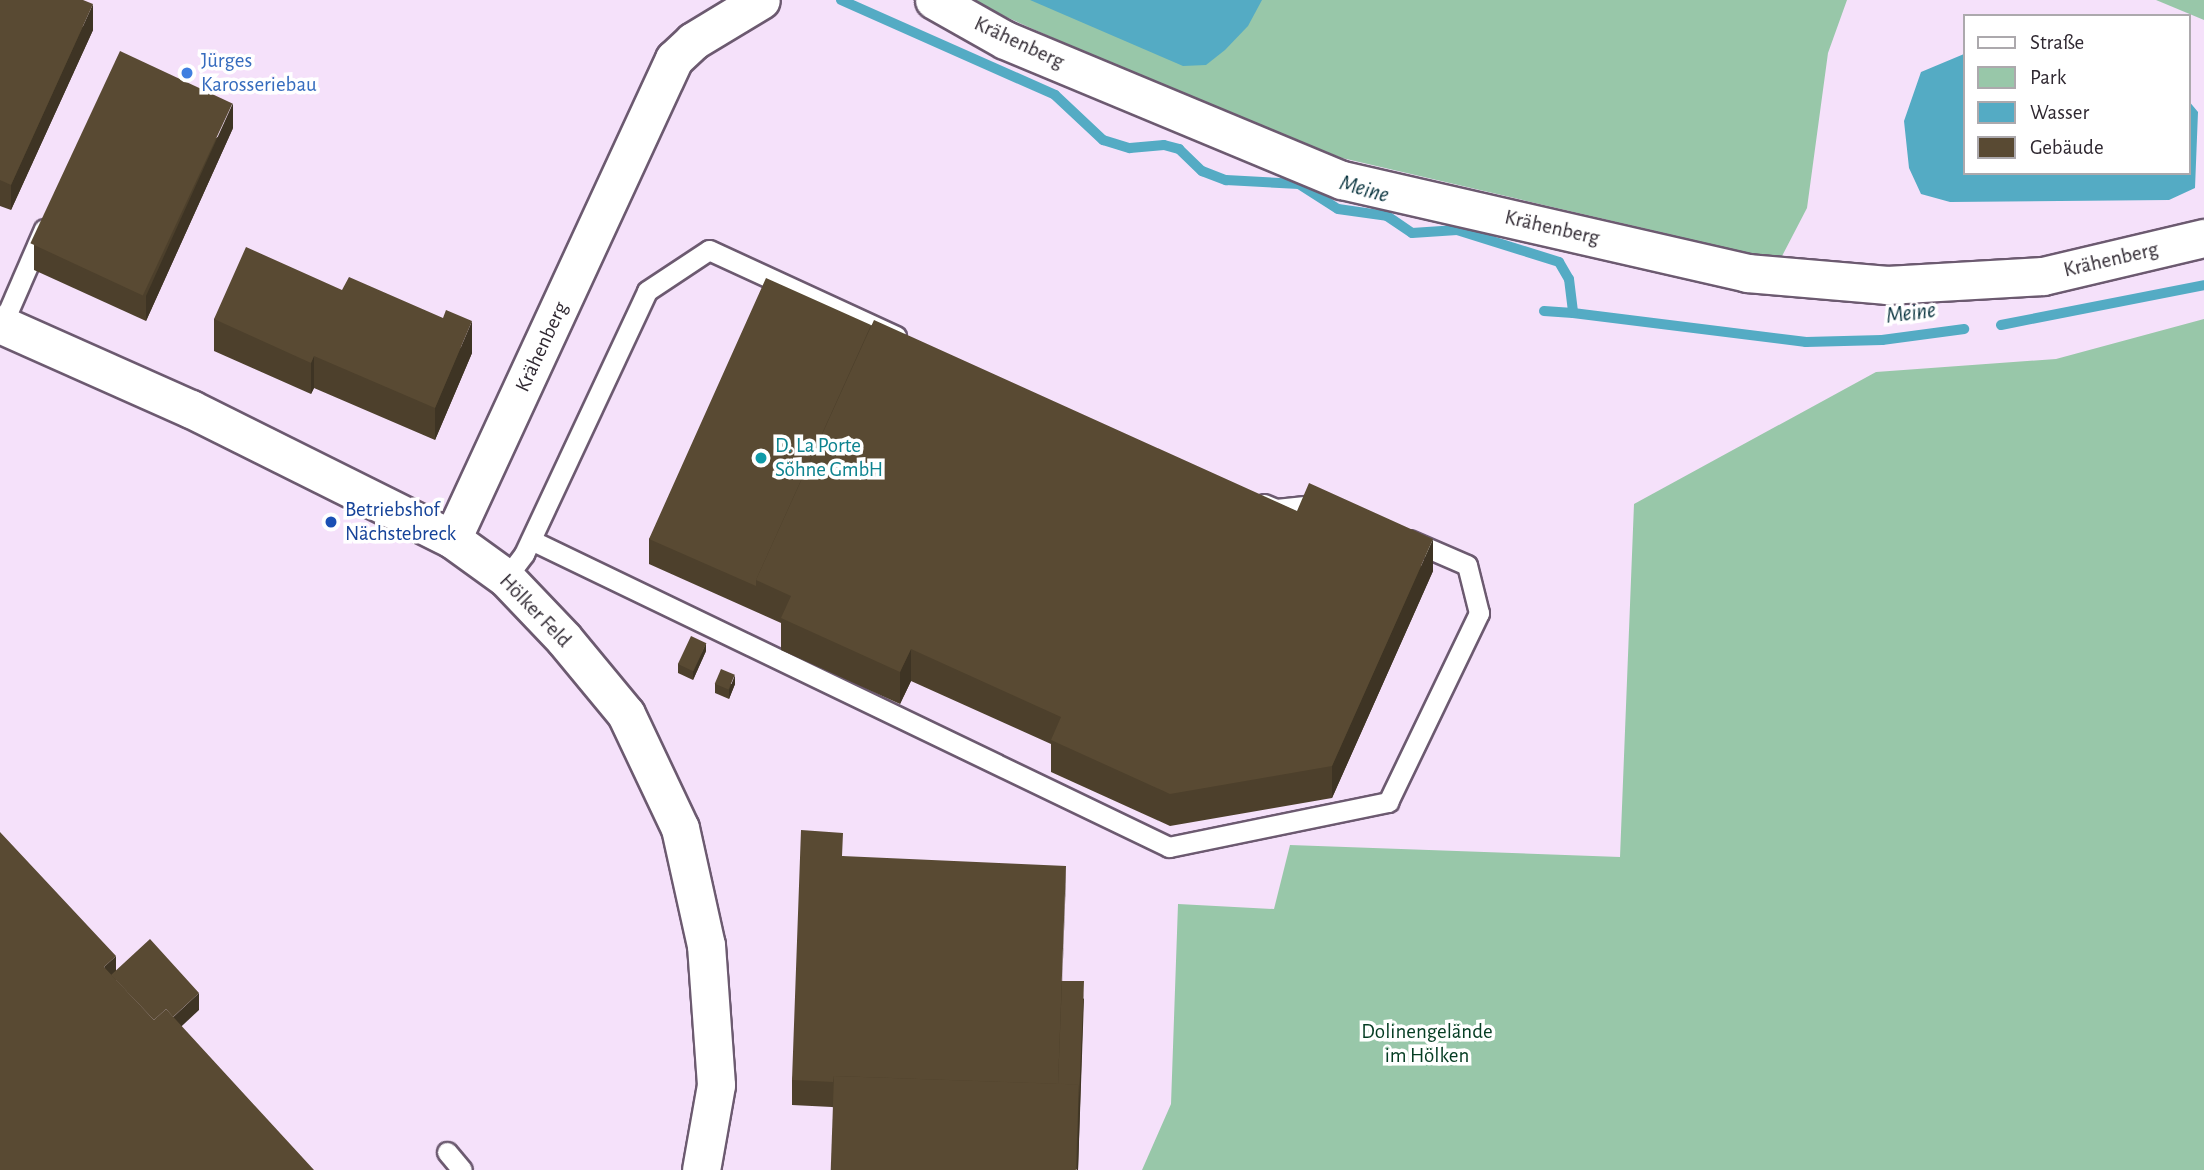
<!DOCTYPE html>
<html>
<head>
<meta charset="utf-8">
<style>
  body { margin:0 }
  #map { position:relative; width:2204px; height:1170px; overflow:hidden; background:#f5e1fa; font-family:"Alegreya Sans",sans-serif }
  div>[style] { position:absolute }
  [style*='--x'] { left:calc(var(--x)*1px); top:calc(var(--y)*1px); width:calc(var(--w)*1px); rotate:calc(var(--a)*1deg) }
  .green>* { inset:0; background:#98c7a9 }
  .water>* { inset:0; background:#54abc4 }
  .stream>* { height:10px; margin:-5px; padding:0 5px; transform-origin:5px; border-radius:5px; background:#54abc4 }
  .roads { filter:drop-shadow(2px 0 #6c5a70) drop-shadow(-2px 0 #6c5a70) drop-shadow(0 2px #6c5a70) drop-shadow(0 -2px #6c5a70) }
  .service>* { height:19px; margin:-9.5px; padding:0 9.5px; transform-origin:9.5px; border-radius:9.5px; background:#fff }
  .minor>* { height:37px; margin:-18.5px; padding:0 18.5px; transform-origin:18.5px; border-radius:18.5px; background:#fff }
  .wall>* { inset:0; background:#4d402c }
  .shaded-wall>* { inset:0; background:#3e3424 }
  .building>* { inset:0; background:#594a33; transform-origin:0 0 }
  .dots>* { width:19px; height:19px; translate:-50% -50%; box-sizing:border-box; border:4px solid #fff; border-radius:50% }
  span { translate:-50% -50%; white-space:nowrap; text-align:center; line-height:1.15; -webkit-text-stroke:7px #fff; paint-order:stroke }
  .street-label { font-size:21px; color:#2f2831 }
  .shop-label { font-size:21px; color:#366cbe }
  .left { translate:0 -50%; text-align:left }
  .culture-label { font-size:21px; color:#0d838f }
  .transit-label { font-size:21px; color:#164399 }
  .park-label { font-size:21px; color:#043c22 }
  .water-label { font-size:23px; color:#07323d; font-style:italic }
  .legend { position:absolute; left:1963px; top:14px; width:228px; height:161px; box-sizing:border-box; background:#fff; border:2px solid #aca9ad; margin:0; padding:9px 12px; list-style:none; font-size:21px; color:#2f2831 }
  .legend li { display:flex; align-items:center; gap:14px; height:35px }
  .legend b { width:35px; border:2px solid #aca9ad }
</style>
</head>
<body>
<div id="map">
  <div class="green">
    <i style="clip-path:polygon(968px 0,1847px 0,1828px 53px,1807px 208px,1780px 260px,1342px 158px,1181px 95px)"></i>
    <i style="clip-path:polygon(2156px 0,2204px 0,2204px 20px)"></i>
    <i style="clip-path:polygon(2204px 319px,2204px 1170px,1142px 1170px,1171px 1104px,1178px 904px,1274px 909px,1290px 845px,1620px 857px,1634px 504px,1876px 372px,2056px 359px)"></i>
  </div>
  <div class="water">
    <i style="clip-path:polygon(1030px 0,1262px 0,1248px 26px,1225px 50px,1206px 65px,1183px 66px)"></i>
    <i style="clip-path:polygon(1964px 54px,1964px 173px,2188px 173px,2188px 100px,2198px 112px,2195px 188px,2169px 200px,1950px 202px,1921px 194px,1909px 168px,1904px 121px,1921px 72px)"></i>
  </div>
  <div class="stream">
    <i style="--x:841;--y:0;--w:234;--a:23.9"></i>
    <i style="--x:1055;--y:95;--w:66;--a:43.2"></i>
    <i style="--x:1103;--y:140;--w:28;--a:17"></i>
    <i style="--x:1130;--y:148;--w:34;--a:-5"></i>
    <i style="--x:1164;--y:145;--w:16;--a:15"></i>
    <i style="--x:1179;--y:149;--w:32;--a:44"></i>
    <i style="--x:1202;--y:171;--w:26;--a:21"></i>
    <i style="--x:1226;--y:180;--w:73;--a:3.1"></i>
    <i style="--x:1299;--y:184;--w:46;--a:32.7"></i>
    <i style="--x:1338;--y:209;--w:49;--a:8.1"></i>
    <i style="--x:1387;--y:216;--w:30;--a:34"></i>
    <i style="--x:1412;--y:233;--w:45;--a:-3.8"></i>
    <i style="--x:1457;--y:230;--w:107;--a:17.4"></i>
    <i style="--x:1559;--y:262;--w:20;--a:60"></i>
    <i style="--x:1569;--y:279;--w:34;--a:83"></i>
    <i style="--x:1573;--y:313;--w:235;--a:7.1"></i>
    <i style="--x:1806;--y:342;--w:76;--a:-1.5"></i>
    <i style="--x:1882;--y:340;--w:83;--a:-7.6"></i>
    <i style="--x:1544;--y:311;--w:29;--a:4"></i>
    <i style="--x:2001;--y:325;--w:207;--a:-11.1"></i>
  </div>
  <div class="roads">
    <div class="service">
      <i style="--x:0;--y:330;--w:110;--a:-66.5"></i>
      <i style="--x:1264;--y:504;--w:13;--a:23"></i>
      <i style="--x:1276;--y:509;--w:48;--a:-5.9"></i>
      <i style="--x:531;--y:540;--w:708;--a:25.7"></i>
      <i style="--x:1169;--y:847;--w:224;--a:-11.6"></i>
      <i style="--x:1388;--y:802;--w:210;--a:-64.3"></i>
      <i style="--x:1479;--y:613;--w:49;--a:-104"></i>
      <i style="--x:1467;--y:565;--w:63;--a:-156.7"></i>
      <i style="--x:506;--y:578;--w:30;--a:-53"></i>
      <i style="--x:524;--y:554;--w:290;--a:-64.9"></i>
      <i style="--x:647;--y:291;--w:74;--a:-33.5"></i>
      <i style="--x:709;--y:250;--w:206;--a:24.7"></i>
      <i style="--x:447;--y:1152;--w:23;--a:50"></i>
    </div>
    <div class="minor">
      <i style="--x:934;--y:0;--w:81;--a:29.4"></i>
      <i style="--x:1005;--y:40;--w:365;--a:22.6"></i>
      <i style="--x:1342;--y:180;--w:416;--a:12.9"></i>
      <i style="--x:1747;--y:273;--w:141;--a:4.9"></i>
      <i style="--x:1887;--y:285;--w:156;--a:-3.3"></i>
      <i style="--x:2043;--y:276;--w:165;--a:-13.3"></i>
      <i style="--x:0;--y:324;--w:209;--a:24"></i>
      <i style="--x:191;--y:409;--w:292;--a:26.5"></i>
      <i style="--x:452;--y:539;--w:67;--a:35.8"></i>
      <i style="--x:506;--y:578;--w:84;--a:46.4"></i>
      <i style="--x:564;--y:639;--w:97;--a:50.4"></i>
      <i style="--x:626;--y:714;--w:126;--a:64.7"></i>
      <i style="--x:680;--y:828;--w:120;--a:77.5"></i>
      <i style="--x:706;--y:945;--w:140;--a:85.9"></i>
      <i style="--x:716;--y:1085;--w:86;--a:100"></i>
      <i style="--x:452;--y:539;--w:529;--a:-65.18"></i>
      <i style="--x:674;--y:59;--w:26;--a:-43"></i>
      <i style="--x:693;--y:41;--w:79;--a:-31.1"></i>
    </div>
  </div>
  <div class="wall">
    <i style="clip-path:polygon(0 0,93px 30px,11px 210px,0 206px)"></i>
    <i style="clip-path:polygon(233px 128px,146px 321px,34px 270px,34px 245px)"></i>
    <i style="clip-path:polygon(342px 290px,472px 353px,435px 440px,314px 388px,311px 394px,214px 351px,214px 319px)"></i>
    <i style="clip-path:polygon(871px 325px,1433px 571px,1332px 798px,1170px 826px,1051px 772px,1051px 744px,911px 681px,900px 704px,781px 650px,781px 623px,649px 564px,649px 539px)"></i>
    <i style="clip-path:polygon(706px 651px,693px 680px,678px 673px,678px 664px)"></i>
    <i style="clip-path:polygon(715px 684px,735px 684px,729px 699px,715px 693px)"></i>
    <i style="clip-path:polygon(843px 856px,1062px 981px,1084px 999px,1078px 1170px,832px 1107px,792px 1105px,792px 1080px)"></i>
  </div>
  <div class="shaded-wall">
    <i style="clip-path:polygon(93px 4px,93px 30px,11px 210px,11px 185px)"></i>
    <i style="clip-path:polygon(233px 103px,233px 128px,146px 321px,146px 296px)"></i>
    <i style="clip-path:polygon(472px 321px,472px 353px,435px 440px,435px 408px)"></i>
    <i style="clip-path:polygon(314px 356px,314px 388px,311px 394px,311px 363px)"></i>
    <i style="clip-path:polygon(1433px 539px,1433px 571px,1332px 798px,1332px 766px)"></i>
    <i style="clip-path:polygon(706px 643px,706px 651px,693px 680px,693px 671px)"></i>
    <i style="clip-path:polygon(911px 649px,911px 681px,900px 704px,900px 672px)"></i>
    <i style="clip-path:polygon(735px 675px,735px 684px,729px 699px,729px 690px)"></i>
    <i style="clip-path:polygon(1066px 866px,1066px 876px,1058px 1099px)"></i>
    <i style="clip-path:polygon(116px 956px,116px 988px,104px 967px)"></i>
    <i style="clip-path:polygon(1084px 981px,1078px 1170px,1077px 1170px,1079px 1085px)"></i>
    <i style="clip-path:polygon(199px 993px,199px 1010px,154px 1052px,154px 1035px)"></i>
  </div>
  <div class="building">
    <i style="clip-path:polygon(0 0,83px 0,93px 4px,11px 185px,0 180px)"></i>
    <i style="left:120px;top:51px;width:124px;height:212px;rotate:25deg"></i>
    <i style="clip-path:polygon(246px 247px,342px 290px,349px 277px,443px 318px,446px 310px,472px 321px,435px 408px,314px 356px,311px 363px,214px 319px)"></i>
    <i style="clip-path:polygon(766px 278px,871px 325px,756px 580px,756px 586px,649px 539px)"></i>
    <i style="clip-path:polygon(874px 320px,1297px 511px,1309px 483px,1433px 539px,1332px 766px,1170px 794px,1051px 740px,1061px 717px,911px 649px,900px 672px,781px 618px,791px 596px,756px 580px)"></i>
    <i style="left:691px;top:636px;width:17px;height:31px;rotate:25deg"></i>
    <i style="left:721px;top:669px;width:15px;height:16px;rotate:23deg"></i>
    <i style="clip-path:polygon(801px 830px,843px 833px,842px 856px,1066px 866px,1058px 1084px,834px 1076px,833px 1082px,792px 1080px)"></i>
    <i style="clip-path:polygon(0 832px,116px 956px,104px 967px,154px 1020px,166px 1009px,314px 1170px,0 1170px)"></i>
    <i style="clip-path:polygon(150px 939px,199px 993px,173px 1017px,166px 1009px,154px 1020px,111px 975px)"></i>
    <i style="clip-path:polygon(1062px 981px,1084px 981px,1079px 1100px,1079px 1085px,1058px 1084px)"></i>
    <i style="left:834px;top:1076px;width:245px;height:94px;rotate:2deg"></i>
  </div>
  <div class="dots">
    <i style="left:187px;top:73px;background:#3f7fe0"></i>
    <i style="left:761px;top:458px;background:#0f9aa8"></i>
    <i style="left:331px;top:522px;background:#1a4fb4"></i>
  </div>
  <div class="street-label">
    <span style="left:1019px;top:43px;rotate:25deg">Krähenberg</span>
    <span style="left:1552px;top:228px;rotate:13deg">Krähenberg</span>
    <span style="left:2111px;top:260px;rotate:-13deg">Krähenberg</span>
    <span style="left:542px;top:347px;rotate:-65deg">Krähenberg</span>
    <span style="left:535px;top:611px;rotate:46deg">Hölker Feld</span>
  </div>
  <div class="shop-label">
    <span class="left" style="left:201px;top:73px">Jürges<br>Karosseriebau</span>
  </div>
  <div class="culture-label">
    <span class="left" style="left:775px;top:458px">D. La Porte<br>Söhne GmbH</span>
  </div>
  <div class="transit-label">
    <span class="left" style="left:345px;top:522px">Betriebshof<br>Nächstebreck</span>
  </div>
  <div class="park-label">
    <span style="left:1427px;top:1044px">Dolinengelände<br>im Hölken</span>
  </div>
  <div class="water-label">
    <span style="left:1364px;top:190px;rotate:16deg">Meine</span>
    <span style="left:1911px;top:314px;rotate:-7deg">Meine</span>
  </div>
  <ul class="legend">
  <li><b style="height:9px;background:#fff"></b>Straße</li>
  <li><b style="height:19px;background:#98c7a9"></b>Park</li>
  <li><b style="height:19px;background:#54abc4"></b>Wasser</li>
  <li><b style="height:19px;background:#594a33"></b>Gebäude</li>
  </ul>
</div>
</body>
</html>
